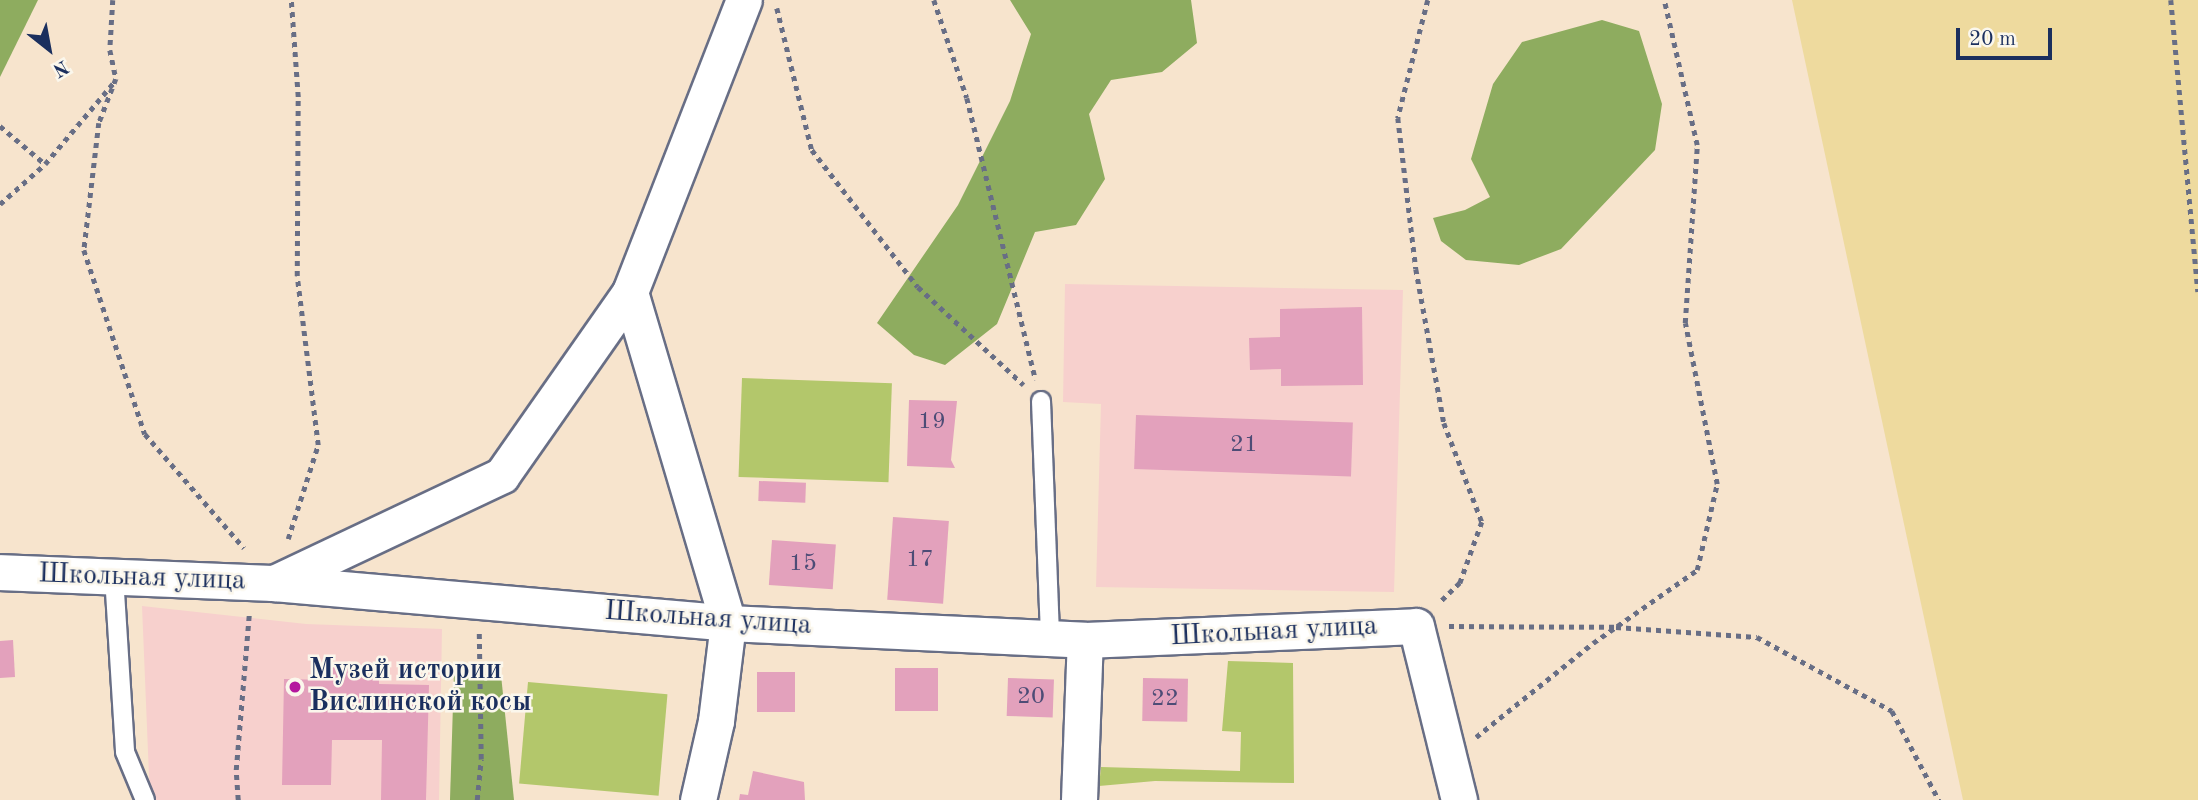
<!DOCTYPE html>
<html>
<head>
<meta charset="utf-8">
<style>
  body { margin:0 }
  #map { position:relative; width:2198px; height:800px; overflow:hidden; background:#f7e4cd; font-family:"Old Standard TT",serif }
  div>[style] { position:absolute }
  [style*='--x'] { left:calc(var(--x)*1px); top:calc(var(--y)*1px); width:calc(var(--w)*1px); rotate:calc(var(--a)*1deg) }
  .built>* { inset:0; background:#f7d0cd }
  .green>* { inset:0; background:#b3c76b; transform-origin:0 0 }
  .forest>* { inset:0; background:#8eac5f }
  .sand>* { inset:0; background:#eeda9e }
  .building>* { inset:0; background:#e3a1bc; transform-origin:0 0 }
  .path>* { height:4.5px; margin-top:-2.25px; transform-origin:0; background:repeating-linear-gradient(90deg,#686e85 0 5px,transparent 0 10px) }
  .roads { filter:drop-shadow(2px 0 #686e85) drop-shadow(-2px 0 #686e85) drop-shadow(0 2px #686e85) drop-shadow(0 -2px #686e85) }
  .service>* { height:18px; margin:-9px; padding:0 9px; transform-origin:9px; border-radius:9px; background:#fff }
  .minor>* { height:35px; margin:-17.5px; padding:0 17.5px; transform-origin:17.5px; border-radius:17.5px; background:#fff }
  .dots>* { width:19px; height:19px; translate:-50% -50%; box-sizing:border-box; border:4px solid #fbf7ec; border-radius:50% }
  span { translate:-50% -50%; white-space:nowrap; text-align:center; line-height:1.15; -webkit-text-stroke:5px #fbf7ec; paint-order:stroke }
  .number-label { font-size:24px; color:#4d4c76 }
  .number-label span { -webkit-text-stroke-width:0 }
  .street-label { font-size:28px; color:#1b2f5e }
  .poi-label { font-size:28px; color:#1b2f5e; font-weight:700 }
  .left { translate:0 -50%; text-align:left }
  .north { position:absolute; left:14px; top:14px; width:70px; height:70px; -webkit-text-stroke:5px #fbf7ec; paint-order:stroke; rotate:149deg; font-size:19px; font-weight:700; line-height:28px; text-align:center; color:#1b2f5e }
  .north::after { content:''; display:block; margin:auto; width:24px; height:32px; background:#1b2f5e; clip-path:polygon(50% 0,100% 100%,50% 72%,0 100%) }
  .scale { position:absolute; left:1956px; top:28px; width:96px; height:32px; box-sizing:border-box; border:4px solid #1b2f5e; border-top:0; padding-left:9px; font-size:21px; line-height:24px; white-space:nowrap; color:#1b2f5e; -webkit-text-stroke:5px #fbf7ec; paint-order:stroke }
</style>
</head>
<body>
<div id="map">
  <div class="built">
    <i style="clip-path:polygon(1065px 284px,1403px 290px,1394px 592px,1096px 587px,1101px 404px,1063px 402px)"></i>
    <i style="clip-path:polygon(142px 606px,306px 624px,442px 629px,439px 800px,150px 800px)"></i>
  </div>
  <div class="green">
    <i style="left:742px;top:378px;width:150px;height:99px;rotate:2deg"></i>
    <i style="clip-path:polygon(1228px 661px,1293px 663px,1294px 783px,1155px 781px,1099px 786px,1101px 767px,1240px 771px,1241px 732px,1222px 731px)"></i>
    <i style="left:528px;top:682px;width:140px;height:102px;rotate:5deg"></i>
  </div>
  <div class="forest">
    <i style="clip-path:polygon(0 0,38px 0,0 77px)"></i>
    <i style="clip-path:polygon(1010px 0,1191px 0,1197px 43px,1162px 72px,1111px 80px,1089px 114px,1105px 179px,1076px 225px,1035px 232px,997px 324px,945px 365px,914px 355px,877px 323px,958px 205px,1010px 101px,1031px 34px)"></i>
    <i style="clip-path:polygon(1602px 20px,1639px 31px,1662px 104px,1655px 150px,1561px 249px,1519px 265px,1466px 260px,1441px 241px,1433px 218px,1465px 210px,1490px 197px,1471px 159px,1493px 84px,1522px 42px)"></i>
    <i style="clip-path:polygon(454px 673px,501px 675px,514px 800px,450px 800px)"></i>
  </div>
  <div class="sand">
    <i style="clip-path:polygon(1792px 0,2198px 0,2198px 800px,1963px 800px)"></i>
  </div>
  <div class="building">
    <i style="clip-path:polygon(1362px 307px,1363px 385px,1281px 386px,1281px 369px,1250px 370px,1249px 338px,1280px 337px,1280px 309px)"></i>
    <i style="clip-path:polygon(909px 400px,957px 401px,951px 460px,955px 468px,907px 466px)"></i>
    <i style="left:1136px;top:415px;width:217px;height:54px;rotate:2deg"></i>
    <i style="left:759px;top:481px;width:47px;height:20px;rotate:2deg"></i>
    <i style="left:893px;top:517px;width:56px;height:83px;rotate:4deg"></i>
    <i style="left:772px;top:540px;width:64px;height:45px;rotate:4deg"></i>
    <i style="clip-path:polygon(13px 640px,15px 677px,0 678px,0 641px)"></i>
    <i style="clip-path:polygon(327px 664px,379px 665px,379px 684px,429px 685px,426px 800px,381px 800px,382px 740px,332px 740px,331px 785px,282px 785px,284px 679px,327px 680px)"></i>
    <i style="left:895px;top:668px;width:43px;height:43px"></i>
    <i style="left:757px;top:672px;width:38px;height:40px"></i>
    <i style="left:1008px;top:678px;width:46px;height:38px;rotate:2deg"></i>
    <i style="left:1143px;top:678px;width:45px;height:43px;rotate:1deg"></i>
    <i style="clip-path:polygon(753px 771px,804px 782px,805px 800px,739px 800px,740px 794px,748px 795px)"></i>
  </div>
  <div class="path">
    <i style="--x:113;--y:0;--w:50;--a:93.4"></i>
    <i style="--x:110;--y:50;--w:30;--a:78"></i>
    <i style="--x:116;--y:79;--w:47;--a:111.1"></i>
    <i style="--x:99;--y:123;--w:128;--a:96.7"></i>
    <i style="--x:84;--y:250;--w:194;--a:71.7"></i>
    <i style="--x:145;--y:434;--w:151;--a:49"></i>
    <i style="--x:934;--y:0;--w:103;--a:71.4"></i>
    <i style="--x:967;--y:98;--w:290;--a:76.3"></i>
    <i style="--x:1428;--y:0;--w:122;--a:104.3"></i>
    <i style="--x:1398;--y:118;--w:152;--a:83.2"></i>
    <i style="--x:1416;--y:269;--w:157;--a:79.7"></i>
    <i style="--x:1444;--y:423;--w:106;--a:69"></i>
    <i style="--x:1482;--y:522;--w:65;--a:109.8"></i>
    <i style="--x:1460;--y:583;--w:29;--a:136"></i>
    <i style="--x:2171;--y:0;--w:293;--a:84.7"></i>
    <i style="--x:777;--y:8;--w:146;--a:76.2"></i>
    <i style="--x:812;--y:150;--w:173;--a:52.3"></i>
    <i style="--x:918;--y:287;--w:144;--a:42.8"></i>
    <i style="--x:0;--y:126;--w:59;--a:40.2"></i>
    <i style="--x:0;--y:204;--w:60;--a:-41.6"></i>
    <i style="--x:45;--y:164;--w:107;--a:-49.9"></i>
    <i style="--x:288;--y:539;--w:99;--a:-72.3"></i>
    <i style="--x:318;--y:445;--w:170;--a:-97.1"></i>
    <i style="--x:297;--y:276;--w:179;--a:-89.7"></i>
    <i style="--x:298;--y:97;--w:97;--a:-94.1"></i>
    <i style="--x:1449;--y:626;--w:167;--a:0.3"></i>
    <i style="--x:1616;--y:627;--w:141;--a:4.1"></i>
    <i style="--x:1757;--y:637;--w:154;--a:28.7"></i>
    <i style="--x:1892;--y:711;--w:101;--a:62.2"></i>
    <i style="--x:1476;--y:737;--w:150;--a:-38.8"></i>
    <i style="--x:1593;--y:643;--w:127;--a:-35.1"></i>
    <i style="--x:1697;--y:570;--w:88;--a:-76.9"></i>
    <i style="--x:1717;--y:484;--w:164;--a:-101.2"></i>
    <i style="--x:1685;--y:323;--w:178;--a:-86.1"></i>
    <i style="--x:1697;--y:145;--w:149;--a:-102.8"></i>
    <i style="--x:238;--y:800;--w:30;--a:-94"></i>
    <i style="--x:236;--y:770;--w:157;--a:-85.2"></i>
    <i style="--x:477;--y:800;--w:41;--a:-84.4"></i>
    <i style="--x:481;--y:759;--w:126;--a:-90.9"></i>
  </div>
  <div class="roads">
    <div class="service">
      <i style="--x:1041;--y:401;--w:238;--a:87.8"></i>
      <i style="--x:114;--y:576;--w:176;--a:86.4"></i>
      <i style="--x:125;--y:752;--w:52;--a:67.4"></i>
    </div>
    <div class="minor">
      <i style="--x:630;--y:292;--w:345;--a:73.5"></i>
      <i style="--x:728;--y:623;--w:99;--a:97"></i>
      <i style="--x:716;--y:721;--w:81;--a:102.8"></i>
      <i style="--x:0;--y:572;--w:274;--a:2.3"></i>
      <i style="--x:274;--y:583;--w:456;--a:5"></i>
      <i style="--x:728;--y:623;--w:357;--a:2.7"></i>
      <i style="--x:1085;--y:640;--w:331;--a:-2.4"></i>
      <i style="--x:1416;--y:626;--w:179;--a:76.1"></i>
      <i style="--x:274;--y:583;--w:252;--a:-25.3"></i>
      <i style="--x:502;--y:475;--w:223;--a:-55"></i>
      <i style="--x:630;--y:292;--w:313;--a:-68.7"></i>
      <i style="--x:1079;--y:800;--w:160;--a:-87.9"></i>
    </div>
  </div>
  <div class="dots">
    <i style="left:295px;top:687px;background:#b5179e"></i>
  </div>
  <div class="number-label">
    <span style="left:932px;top:423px">19</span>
    <span style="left:1244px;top:446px">21</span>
    <span style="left:920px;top:561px">17</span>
    <span style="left:803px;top:565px">15</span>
    <span style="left:1031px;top:698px">20</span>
    <span style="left:1165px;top:700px">22</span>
  </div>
  <div class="street-label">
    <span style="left:142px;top:578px;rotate:2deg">Школьная улица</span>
    <span style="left:708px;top:619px;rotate:4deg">Школьная улица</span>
    <span style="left:1274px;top:632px;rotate:-3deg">Школьная улица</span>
  </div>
  <div class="poi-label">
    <span class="left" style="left:309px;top:687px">Музей истории<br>Вислинской косы</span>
  </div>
  <div class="north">N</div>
  <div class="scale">20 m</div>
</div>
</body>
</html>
